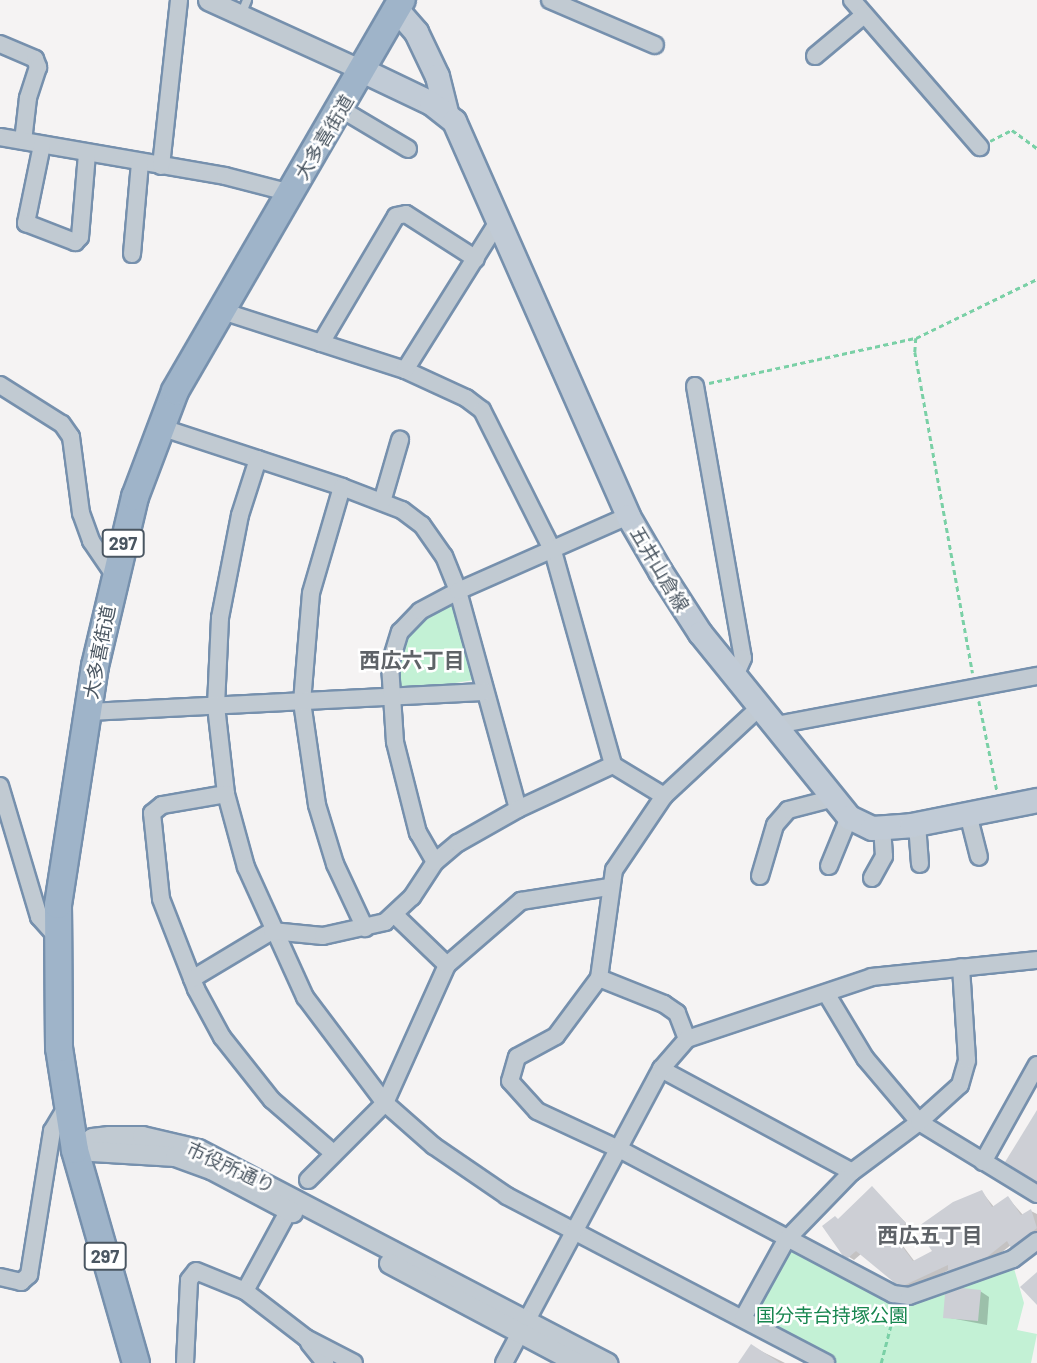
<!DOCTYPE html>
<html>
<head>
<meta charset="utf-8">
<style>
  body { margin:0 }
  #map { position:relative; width:1037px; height:1363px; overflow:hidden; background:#f5f3f3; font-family:Barlow,"Noto Sans JP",sans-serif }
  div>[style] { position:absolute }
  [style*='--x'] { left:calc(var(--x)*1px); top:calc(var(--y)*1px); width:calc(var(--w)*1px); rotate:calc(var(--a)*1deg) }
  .green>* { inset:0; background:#c3f1d5 }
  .shadow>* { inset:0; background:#0003 }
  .building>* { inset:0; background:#cdcfd5 }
  .path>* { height:2.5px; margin-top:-1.25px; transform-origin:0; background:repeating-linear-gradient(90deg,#7ad0a6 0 5px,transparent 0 8.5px) }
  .roads { filter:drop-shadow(2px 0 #7690ad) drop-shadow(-2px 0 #7690ad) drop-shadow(0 2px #7690ad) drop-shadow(0 -2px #7690ad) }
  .service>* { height:8px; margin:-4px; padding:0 4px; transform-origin:4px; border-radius:4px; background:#c1cad2 }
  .minor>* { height:16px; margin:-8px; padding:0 8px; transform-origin:8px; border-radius:8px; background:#c1cad2 }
  .tertiary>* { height:19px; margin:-9.5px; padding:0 9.5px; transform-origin:9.5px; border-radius:9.5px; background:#c1cad2 }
  .secondary>* { height:23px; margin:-11.5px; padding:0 11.5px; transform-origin:11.5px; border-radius:11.5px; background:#c1cbd6 }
  .trunk>* { height:26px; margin:-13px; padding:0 13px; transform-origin:13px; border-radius:13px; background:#9fb4c9 }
  span { translate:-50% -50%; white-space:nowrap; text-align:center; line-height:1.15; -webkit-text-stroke:5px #fff; paint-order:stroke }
  .shield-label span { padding:2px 5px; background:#fff; border:2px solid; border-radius:5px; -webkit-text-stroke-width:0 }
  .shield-label { font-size:18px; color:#4a5661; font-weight:700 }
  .street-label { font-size:19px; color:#4a5661 }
  .park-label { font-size:19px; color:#17864f }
  .neighbourhood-label { font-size:21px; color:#5f6368; font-weight:700 }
</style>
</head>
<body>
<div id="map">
  <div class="green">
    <i style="clip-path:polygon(444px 603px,453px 605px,474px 680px,405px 691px,397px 686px,395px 669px,402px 644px,421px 618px)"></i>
    <i style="clip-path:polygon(790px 1248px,901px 1304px,1013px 1265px,1024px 1303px,1017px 1330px,1037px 1334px,1031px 1363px,835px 1363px,754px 1320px,751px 1313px)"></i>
  </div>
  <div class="shadow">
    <i style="clip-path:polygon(872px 1189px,910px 1227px,897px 1238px,915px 1262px,935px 1252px,982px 1192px,994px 1207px,1008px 1198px,1023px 1215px,1031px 1211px,1037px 1214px,1037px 1235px,1017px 1249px,1011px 1245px,993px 1259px,954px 1273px,949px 1270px,912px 1287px,900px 1284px,861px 1254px,854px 1260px,844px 1254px,839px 1220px)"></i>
    <i style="clip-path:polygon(980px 1291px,989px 1297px,987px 1325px,945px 1317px)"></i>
    <i style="clip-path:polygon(751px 1346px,785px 1363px,740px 1363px)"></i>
  </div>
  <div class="building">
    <i style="clip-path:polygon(1037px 1110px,1037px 1182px,1005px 1162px)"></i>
    <i style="clip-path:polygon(872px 1186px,906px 1223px,893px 1234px,913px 1261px,932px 1251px,916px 1228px,953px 1202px,982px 1190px,992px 1207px,1008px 1196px,1021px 1215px,1031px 1209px,1037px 1228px,1011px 1248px,1007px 1241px,987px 1257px,948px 1271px,948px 1265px,905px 1285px,896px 1284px,856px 1251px,848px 1258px,843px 1256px,822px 1226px,835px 1216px,838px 1219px)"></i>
    <i style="clip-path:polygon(1037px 1272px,1037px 1305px,1020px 1287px)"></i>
    <i style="clip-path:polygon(962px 1288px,981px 1290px,978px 1321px,943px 1318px,945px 1294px)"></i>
    <i style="clip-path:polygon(751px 1344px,780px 1363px,738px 1363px)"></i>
  </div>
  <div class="path">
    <i style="--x:990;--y:141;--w:25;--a:-27"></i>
    <i style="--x:1012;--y:130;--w:31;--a:36"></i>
    <i style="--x:916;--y:338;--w:14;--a:94"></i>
    <i style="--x:915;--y:352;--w:326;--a:79.8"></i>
    <i style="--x:709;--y:383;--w:212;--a:-12.3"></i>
    <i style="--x:916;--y:338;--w:135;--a:-26"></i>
    <i style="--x:979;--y:701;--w:91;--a:78.6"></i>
    <i style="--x:881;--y:1363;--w:56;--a:-75.5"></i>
  </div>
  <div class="roads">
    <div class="service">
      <i style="--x:241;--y:15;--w:16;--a:-68"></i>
    </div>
    <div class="minor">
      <i style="--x:550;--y:0;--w:114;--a:23.2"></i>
      <i style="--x:852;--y:0;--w:195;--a:49"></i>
      <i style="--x:0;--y:44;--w:38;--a:23"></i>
      <i style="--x:35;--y:59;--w:9;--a:69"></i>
      <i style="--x:38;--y:67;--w:33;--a:108"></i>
      <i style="--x:28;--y:98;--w:43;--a:96.6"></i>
      <i style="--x:815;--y:56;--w:64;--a:-39.9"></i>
      <i style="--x:341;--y:109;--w:78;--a:30.8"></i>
      <i style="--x:0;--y:137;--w:228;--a:9.8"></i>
      <i style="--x:225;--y:176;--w:68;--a:14.4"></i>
      <i style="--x:42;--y:145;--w:80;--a:101.6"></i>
      <i style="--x:26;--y:223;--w:53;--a:21.2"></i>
      <i style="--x:75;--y:242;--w:7;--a:-45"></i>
      <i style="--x:80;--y:237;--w:84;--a:-85.2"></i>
      <i style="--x:161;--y:166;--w:167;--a:-83.8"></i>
      <i style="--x:132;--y:254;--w:92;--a:-85"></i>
      <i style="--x:219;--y:310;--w:195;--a:17.9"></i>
      <i style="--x:405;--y:370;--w:67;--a:24.7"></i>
      <i style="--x:466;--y:398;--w:20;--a:37"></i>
      <i style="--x:482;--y:410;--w:158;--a:63.3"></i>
      <i style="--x:553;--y:551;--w:222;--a:74.3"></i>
      <i style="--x:613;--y:765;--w:60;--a:31.3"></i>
      <i style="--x:321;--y:343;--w:147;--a:-59.4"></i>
      <i style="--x:396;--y:216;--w:10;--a:-11"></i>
      <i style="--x:406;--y:214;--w:83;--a:32.7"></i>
      <i style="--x:405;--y:370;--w:177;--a:-57.9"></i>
      <i style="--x:0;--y:385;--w:73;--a:32.2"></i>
      <i style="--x:62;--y:424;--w:16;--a:55"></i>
      <i style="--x:71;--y:437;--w:77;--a:82.5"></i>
      <i style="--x:81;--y:513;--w:30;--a:70"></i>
      <i style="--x:91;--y:541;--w:42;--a:55.6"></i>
      <i style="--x:695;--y:386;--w:276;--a:80"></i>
      <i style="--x:743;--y:658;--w:17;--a:114"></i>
      <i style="--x:160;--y:427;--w:192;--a:18.2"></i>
      <i style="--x:342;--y:487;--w:64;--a:21"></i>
      <i style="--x:402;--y:510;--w:25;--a:37"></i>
      <i style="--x:422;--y:525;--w:38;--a:55"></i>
      <i style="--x:444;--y:556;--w:38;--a:68"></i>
      <i style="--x:458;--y:591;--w:226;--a:74.6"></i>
      <i style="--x:258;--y:459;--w:59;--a:107.8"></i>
      <i style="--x:240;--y:515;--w:105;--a:101"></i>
      <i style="--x:220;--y:618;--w:88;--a:92.6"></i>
      <i style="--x:216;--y:706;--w:89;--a:83.5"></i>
      <i style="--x:226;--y:794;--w:76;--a:74.7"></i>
      <i style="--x:246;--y:867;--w:143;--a:65.6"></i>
      <i style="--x:305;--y:997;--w:133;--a:53"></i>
      <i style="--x:385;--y:1103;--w:65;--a:41.3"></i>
      <i style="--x:434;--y:1146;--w:88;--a:34.4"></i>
      <i style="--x:507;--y:1196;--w:360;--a:27.6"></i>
      <i style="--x:342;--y:487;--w:110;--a:106.3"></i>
      <i style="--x:311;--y:593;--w:109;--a:94.7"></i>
      <i style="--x:302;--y:702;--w:104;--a:81.7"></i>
      <i style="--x:317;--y:805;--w:62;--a:73"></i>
      <i style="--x:335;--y:864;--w:71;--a:64.9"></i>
      <i style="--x:382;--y:502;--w:65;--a:-73.8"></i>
      <i style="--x:762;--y:705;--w:134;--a:137.1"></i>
      <i style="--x:664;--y:796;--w:89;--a:124"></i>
      <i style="--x:614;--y:870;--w:109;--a:97.9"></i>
      <i style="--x:599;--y:978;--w:72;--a:126.6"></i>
      <i style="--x:556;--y:1036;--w:44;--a:151.7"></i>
      <i style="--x:517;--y:1057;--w:25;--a:106"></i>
      <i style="--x:510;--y:1081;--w:40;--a:48"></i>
      <i style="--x:537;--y:1111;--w:93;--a:24.9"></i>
      <i style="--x:621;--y:1150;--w:308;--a:27.9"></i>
      <i style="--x:893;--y:1294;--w:16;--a:7"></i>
      <i style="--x:909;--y:1296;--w:110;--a:-19.6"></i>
      <i style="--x:1013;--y:1259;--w:30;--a:-37"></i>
      <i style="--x:87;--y:712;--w:398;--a:-2.9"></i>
      <i style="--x:777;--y:725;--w:265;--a:-10.7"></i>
      <i style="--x:0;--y:786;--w:137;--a:73.4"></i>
      <i style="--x:39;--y:917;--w:25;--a:48"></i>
      <i style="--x:226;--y:794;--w:65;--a:170.2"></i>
      <i style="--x:162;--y:805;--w:13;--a:141"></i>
      <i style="--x:152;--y:813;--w:86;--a:84"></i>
      <i style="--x:161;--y:899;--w:97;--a:68.7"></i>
      <i style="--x:196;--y:989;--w:55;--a:61.6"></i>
      <i style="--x:222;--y:1037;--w:80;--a:51.6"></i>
      <i style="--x:272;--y:1100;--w:79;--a:40.9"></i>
      <i style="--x:968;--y:814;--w:44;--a:75.7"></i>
      <i style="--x:917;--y:824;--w:40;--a:85.7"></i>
      <i style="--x:435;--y:862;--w:34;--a:-120"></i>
      <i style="--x:418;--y:833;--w:94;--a:-104.2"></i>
      <i style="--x:395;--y:742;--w:78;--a:-93.7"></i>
      <i style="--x:390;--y:664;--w:34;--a:-73"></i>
      <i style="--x:400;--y:632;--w:29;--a:-46"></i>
      <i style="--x:420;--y:611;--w:43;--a:-27.8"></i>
      <i style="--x:458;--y:591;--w:186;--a:-23.8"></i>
      <i style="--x:829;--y:866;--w:53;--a:-67.8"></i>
      <i style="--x:760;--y:876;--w:53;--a:-73.6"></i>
      <i style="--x:775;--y:825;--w:20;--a:-49"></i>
      <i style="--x:788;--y:810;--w:48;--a:-14.6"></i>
      <i style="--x:872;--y:878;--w:25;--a:-61"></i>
      <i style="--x:884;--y:856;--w:29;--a:-94"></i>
      <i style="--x:396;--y:916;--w:71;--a:43.9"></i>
      <i style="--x:599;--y:978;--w:70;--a:21.8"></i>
      <i style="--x:664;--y:1004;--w:16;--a:35"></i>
      <i style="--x:677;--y:1013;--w:28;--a:69"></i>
      <i style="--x:192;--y:979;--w:93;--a:-31"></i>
      <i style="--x:272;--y:931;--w:51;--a:5.6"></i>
      <i style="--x:323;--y:936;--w:64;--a:-12.7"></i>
      <i style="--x:385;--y:922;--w:37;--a:-43"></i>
      <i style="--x:412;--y:897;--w:42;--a:-56.7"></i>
      <i style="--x:435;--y:862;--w:30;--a:-40"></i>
      <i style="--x:458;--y:843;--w:69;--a:-29.5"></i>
      <i style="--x:518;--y:809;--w:105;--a:-24.9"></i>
      <i style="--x:826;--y:993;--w:76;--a:59"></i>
      <i style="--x:865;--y:1058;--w:84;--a:49.8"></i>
      <i style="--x:919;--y:1122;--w:138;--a:31.4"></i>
      <i style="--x:661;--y:1069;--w:217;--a:28.3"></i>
      <i style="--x:983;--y:1162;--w:111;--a:-60.9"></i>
      <i style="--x:308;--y:1180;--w:109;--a:-45"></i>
      <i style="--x:385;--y:1103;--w:151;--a:-65.8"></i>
      <i style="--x:447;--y:965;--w:98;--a:-40.9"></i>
      <i style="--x:521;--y:901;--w:88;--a:-9.1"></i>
      <i style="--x:0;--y:1277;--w:22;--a:13"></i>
      <i style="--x:21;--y:1282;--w:11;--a:-41"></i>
      <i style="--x:29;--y:1275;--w:146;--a:-80.9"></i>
      <i style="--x:52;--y:1131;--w:29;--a:-59"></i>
      <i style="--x:245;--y:1291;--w:92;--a:-61.5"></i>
      <i style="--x:743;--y:1318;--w:89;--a:-61.1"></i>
      <i style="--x:786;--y:1240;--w:95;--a:-45.9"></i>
      <i style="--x:852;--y:1172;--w:84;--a:-36.7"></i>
      <i style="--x:919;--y:1122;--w:55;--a:-42.1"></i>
      <i style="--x:960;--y:1085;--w:26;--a:-74"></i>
      <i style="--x:967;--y:1060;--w:93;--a:-93.7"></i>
      <i style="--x:527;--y:1320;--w:285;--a:-61.9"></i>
      <i style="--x:661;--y:1069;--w:40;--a:-49"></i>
      <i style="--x:687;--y:1039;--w:195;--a:-18.5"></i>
      <i style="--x:872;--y:977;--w:166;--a:-5.9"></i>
      <i style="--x:309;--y:1343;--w:26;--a:51"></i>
      <i style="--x:185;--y:1363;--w:83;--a:-87.2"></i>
      <i style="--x:189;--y:1280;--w:11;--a:-52"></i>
      <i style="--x:196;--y:1271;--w:53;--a:22.2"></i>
      <i style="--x:245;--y:1291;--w:77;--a:37.6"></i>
      <i style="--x:306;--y:1338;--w:54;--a:27.5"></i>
      <i style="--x:504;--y:1363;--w:34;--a:-62"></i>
    </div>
    <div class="tertiary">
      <i style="--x:208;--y:0;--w:171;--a:24.5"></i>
      <i style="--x:75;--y:1150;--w:21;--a:-35"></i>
      <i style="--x:92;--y:1138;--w:17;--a:-7"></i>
      <i style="--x:109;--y:1136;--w:33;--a:0"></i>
      <i style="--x:142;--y:1136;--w:57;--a:13.1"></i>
      <i style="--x:198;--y:1149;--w:462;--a:27.6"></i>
      <i style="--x:75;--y:1150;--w:100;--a:3.4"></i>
      <i style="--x:175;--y:1156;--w:38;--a:20"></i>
      <i style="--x:211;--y:1169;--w:92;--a:28"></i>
      <i style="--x:389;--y:1263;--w:213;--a:28"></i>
    </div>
    <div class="secondary">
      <i style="--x:397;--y:10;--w:29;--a:49"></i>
      <i style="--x:416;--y:32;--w:49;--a:64.5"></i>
      <i style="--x:437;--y:76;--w:37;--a:76"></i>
      <i style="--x:364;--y:71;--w:74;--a:25.5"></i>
      <i style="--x:431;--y:103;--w:29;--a:38"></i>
      <i style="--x:454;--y:121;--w:432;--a:66.2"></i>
      <i style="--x:628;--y:516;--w:64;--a:59.8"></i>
      <i style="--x:660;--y:571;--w:74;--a:57.2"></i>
      <i style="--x:700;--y:633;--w:237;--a:51"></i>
      <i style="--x:849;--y:817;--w:25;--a:26"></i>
      <i style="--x:872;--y:828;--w:39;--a:-4"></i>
      <i style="--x:911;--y:825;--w:128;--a:-11.2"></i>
    </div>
    <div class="trunk">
      <i style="--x:136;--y:1363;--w:222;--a:-106"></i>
      <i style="--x:75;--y:1150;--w:103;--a:-98.9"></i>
      <i style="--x:59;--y:1048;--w:143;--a:-90.4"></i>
      <i style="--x:58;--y:905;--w:242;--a:-81.2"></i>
      <i style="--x:95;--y:666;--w:174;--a:-76.7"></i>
      <i style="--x:135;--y:497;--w:113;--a:-69.3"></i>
      <i style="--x:175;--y:391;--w:452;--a:-59.9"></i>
    </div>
  </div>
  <div class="shield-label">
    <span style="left:123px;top:543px">297</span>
    <span style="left:105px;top:1256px">297</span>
  </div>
  <div class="street-label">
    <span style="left:324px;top:137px;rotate:-59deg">大多喜街道</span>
    <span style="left:660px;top:569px;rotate:59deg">五井山倉線</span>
    <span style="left:99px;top:652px;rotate:-79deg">大多喜街道</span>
    <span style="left:231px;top:1167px;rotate:25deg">市役所通り</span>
  </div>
  <div class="park-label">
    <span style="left:832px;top:1315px">国分寺台持塚公園</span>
  </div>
  <div class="neighbourhood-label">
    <span style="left:412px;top:660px">西広六丁目</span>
    <span style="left:930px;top:1235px">西広五丁目</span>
  </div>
</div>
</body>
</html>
